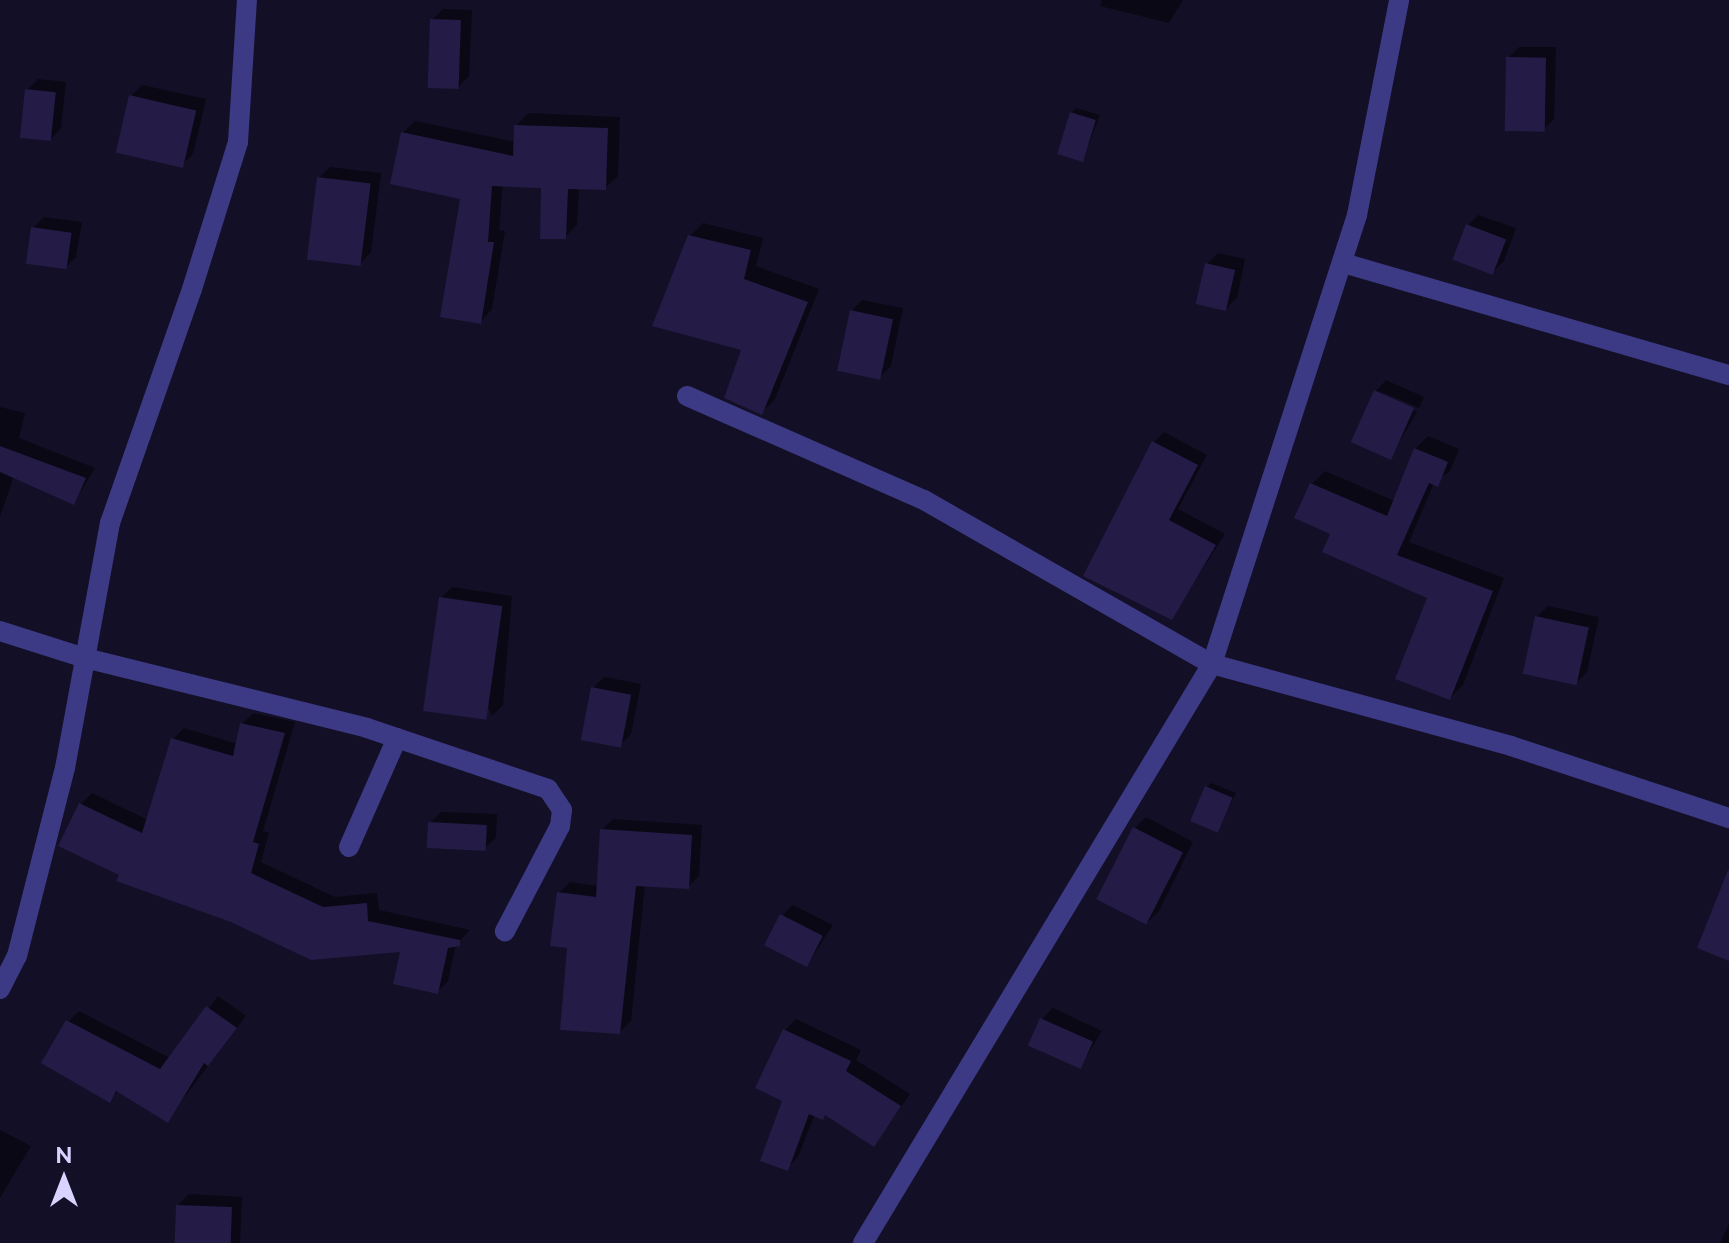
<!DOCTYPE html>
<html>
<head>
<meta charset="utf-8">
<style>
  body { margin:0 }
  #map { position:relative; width:1729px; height:1243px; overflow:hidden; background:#130f26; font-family:Raleway,sans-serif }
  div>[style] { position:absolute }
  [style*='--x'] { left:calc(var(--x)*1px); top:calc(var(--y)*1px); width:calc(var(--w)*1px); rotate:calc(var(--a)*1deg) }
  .shadow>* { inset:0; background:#0007 }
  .building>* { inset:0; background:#241b47; transform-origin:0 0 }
  .street>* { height:20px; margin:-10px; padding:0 10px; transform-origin:10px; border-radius:10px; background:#3d3a85 }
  span { translate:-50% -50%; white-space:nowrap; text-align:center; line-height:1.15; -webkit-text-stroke:8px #130f26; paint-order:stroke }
  .north { position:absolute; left:24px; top:1139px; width:80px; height:80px; -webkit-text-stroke:6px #130f26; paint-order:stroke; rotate:0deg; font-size:22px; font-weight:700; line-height:32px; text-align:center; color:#d9d4ff }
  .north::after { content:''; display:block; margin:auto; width:28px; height:36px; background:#d9d4ff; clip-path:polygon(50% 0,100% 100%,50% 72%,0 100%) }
</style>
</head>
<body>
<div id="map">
  <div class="shadow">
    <i style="clip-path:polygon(1102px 0,1183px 0,1169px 23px,1100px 6px)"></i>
    <i style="clip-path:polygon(443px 9px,472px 10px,469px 76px,458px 87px,432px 20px)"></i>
    <i style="clip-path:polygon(1519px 47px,1556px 47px,1554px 119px,1543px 130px,1508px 58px)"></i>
    <i style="clip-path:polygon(38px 79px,66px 82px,61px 128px,50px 140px,27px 90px)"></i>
    <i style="clip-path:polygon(142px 85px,206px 99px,193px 154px,182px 165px,131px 96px)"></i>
    <i style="clip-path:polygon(1076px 108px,1100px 115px,1083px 159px,1071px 113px)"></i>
    <i style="clip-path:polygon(528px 113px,620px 117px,618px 176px,605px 188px,579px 187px,577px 225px,565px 237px,544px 186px,503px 184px,499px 230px,505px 231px,492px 309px,480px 322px,462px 197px,403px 133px,415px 121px,516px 142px,516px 126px)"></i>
    <i style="clip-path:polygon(330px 167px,381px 173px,371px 252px,360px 264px,319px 178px)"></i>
    <i style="clip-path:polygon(1478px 215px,1516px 228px,1504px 261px,1493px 272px,1467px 226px)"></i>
    <i style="clip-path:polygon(44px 217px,82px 222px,76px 257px,65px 268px,33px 228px)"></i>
    <i style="clip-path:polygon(703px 223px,763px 238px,756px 266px,819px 289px,775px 399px,762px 412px,744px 349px,690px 236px)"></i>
    <i style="clip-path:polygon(1218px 253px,1245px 259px,1237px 298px,1226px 309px,1207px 264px)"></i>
    <i style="clip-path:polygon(862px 300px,903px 308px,891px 366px,880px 377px,851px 311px)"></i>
    <i style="clip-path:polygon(1386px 380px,1424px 397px,1419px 408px,1377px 390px)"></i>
    <i style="clip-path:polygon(1377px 390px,1417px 412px,1390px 458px,1375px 391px)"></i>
    <i style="clip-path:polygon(0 407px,25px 413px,19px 438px,95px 468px,74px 502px,14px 476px,0 517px)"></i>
    <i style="clip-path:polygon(1164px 432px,1207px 455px,1178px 509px,1225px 534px,1171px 618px,1154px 442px)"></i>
    <i style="clip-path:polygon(1428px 436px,1459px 449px,1450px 471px,1434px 483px,1409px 542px,1504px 578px,1463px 685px,1450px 698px,1430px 597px,1333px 533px,1297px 517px,1312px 484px,1325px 471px,1395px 501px,1415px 449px)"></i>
    <i style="clip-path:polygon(452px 587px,512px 596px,503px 705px,492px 716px,441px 598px)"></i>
    <i style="clip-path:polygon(1548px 606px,1599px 617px,1587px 672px,1576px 683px,1537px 617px)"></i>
    <i style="clip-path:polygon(604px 677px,641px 684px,631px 734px,620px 745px,593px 688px)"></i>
    <i style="clip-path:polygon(253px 713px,295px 722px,263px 831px,269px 833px,261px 862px,335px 897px,377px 893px,379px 910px,470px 930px,456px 945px,448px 981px,437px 992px,402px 950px,232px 920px,121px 874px,81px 804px,92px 793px,148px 820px,173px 739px,184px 728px,238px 744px,242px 724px)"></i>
    <i style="clip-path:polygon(1211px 783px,1236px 793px,1218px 830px,1206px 788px)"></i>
    <i style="clip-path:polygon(441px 812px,497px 814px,496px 838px,484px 849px,430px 823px)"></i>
    <i style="clip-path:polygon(1146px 817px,1193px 842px,1159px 911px,1148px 922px,1135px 828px)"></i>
    <i style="clip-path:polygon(613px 819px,702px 825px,699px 876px,688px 887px,645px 884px,631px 1021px,620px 1032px,569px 946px,559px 893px,570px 882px,598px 886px,602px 830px)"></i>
    <i style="clip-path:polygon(793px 905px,833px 925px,807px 965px,782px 916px)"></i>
    <i style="clip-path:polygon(218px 996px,246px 1016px,167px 1120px,119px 1090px,109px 1100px,68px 1022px,79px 1011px,170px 1058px)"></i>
    <i style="clip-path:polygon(1053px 1008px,1102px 1031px,1080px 1067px,1042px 1019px)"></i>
    <i style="clip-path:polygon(796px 1019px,861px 1050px,856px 1060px,910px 1094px,874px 1144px,827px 1113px,822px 1118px,815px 1114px,798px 1157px,787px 1168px,785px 1030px)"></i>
    <i style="clip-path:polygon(0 1130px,31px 1146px,0 1198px)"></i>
    <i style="clip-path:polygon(189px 1194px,242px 1197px,240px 1243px,176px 1243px,178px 1205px)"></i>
    <i style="clip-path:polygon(1729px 1224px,1729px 1243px,1720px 1243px)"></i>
  </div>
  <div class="building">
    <i style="left:430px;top:19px;width:31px;height:69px;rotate:2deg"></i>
    <i style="left:1506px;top:57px;width:40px;height:74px;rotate:1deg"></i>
    <i style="left:25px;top:89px;width:31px;height:49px;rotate:6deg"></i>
    <i style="left:129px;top:95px;width:69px;height:59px;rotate:13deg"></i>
    <i style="left:1070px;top:112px;width:27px;height:44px;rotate:17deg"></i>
    <i style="clip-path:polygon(514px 125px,608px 128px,606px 190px,568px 189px,566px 239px,540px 239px,541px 188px,492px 186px,488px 242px,494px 242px,481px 324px,440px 317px,460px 199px,390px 184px,401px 132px,513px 156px)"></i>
    <i style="left:317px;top:177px;width:54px;height:83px;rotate:7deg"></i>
    <i style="left:1466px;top:224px;width:43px;height:38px;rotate:21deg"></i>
    <i style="left:31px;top:227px;width:41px;height:37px;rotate:8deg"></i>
    <i style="clip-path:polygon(688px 235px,751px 250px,744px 279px,808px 302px,762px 415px,724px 398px,741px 350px,652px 326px)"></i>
    <i style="left:1205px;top:263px;width:31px;height:42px;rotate:13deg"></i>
    <i style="left:850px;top:310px;width:44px;height:62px;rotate:12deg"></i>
    <i style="left:1374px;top:390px;width:44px;height:57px;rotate:24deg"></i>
    <i style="clip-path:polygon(1152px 441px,1198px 465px,1169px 520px,1216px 545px,1172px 620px,1083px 576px)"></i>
    <i style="clip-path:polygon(0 446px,86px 478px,74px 505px,0 472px)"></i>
    <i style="clip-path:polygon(1414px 448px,1448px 462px,1438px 487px,1429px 483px,1397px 555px,1493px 591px,1450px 700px,1395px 679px,1427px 598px,1322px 552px,1330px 534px,1294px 518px,1310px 483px,1387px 516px)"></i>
    <i style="left:439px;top:597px;width:64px;height:115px;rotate:8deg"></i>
    <i style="left:1535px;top:616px;width:55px;height:59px;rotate:12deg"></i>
    <i style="left:591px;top:687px;width:41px;height:54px;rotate:11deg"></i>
    <i style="clip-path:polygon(240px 723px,285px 733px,253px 842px,259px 844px,251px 873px,323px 907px,367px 903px,368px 921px,460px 940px,460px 946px,448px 948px,438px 994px,393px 984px,400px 952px,311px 960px,231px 922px,116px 881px,119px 875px,58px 846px,79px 803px,142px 833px,171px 738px,233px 756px)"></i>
    <i style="left:1205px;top:786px;width:30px;height:38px;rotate:23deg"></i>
    <i style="left:428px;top:822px;width:59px;height:26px;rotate:3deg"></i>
    <i style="left:1133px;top:827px;width:56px;height:81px;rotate:27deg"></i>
    <i style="clip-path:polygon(600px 829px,692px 835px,689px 889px,636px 886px,620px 1034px,560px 1030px,567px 948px,550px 946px,557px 892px,596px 897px)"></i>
    <i style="clip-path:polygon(1728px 870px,1729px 871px,1729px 961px,1697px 948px)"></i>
    <i style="left:780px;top:914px;width:48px;height:35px;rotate:27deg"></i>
    <i style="clip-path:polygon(206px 1006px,237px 1028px,208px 1066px,204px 1063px,168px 1123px,116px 1091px,110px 1103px,41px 1063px,66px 1020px,160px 1069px)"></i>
    <i style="left:1040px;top:1018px;width:58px;height:30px;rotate:24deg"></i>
    <i style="clip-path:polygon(783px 1029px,851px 1061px,846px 1071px,901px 1106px,874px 1147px,825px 1115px,823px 1120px,809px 1114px,788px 1171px,760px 1161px,782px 1101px,755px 1088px)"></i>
    <i style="left:176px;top:1205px;width:56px;height:38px;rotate:2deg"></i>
  </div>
  <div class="street">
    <i style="--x:1343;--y:263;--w:402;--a:16.2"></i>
    <i style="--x:687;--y:396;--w:259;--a:23.7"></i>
    <i style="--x:924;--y:500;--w:331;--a:29.7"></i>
    <i style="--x:1212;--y:664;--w:310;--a:15.3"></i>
    <i style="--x:1511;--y:746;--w:230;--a:18.3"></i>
    <i style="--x:0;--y:631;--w:89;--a:17.6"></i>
    <i style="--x:85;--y:658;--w:291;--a:13.9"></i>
    <i style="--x:367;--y:728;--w:191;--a:18.6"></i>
    <i style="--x:548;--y:789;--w:25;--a:56"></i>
    <i style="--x:562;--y:810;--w:16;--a:97"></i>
    <i style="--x:560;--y:826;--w:119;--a:117.6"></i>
    <i style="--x:349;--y:847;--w:119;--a:-66.2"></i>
    <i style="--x:0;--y:989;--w:37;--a:-63"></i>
    <i style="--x:17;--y:956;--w:194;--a:-75.7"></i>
    <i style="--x:65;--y:768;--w:249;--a:-79.6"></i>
    <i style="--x:110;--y:523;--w:248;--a:-70.7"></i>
    <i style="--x:192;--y:289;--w:154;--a:-72.6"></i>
    <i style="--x:238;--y:142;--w:142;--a:-86.4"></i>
    <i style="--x:863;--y:1243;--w:676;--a:-58.92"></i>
    <i style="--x:1212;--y:664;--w:472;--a:-72.1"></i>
    <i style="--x:1357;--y:215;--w:219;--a:-78.9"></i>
  </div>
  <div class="north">N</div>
</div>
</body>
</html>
